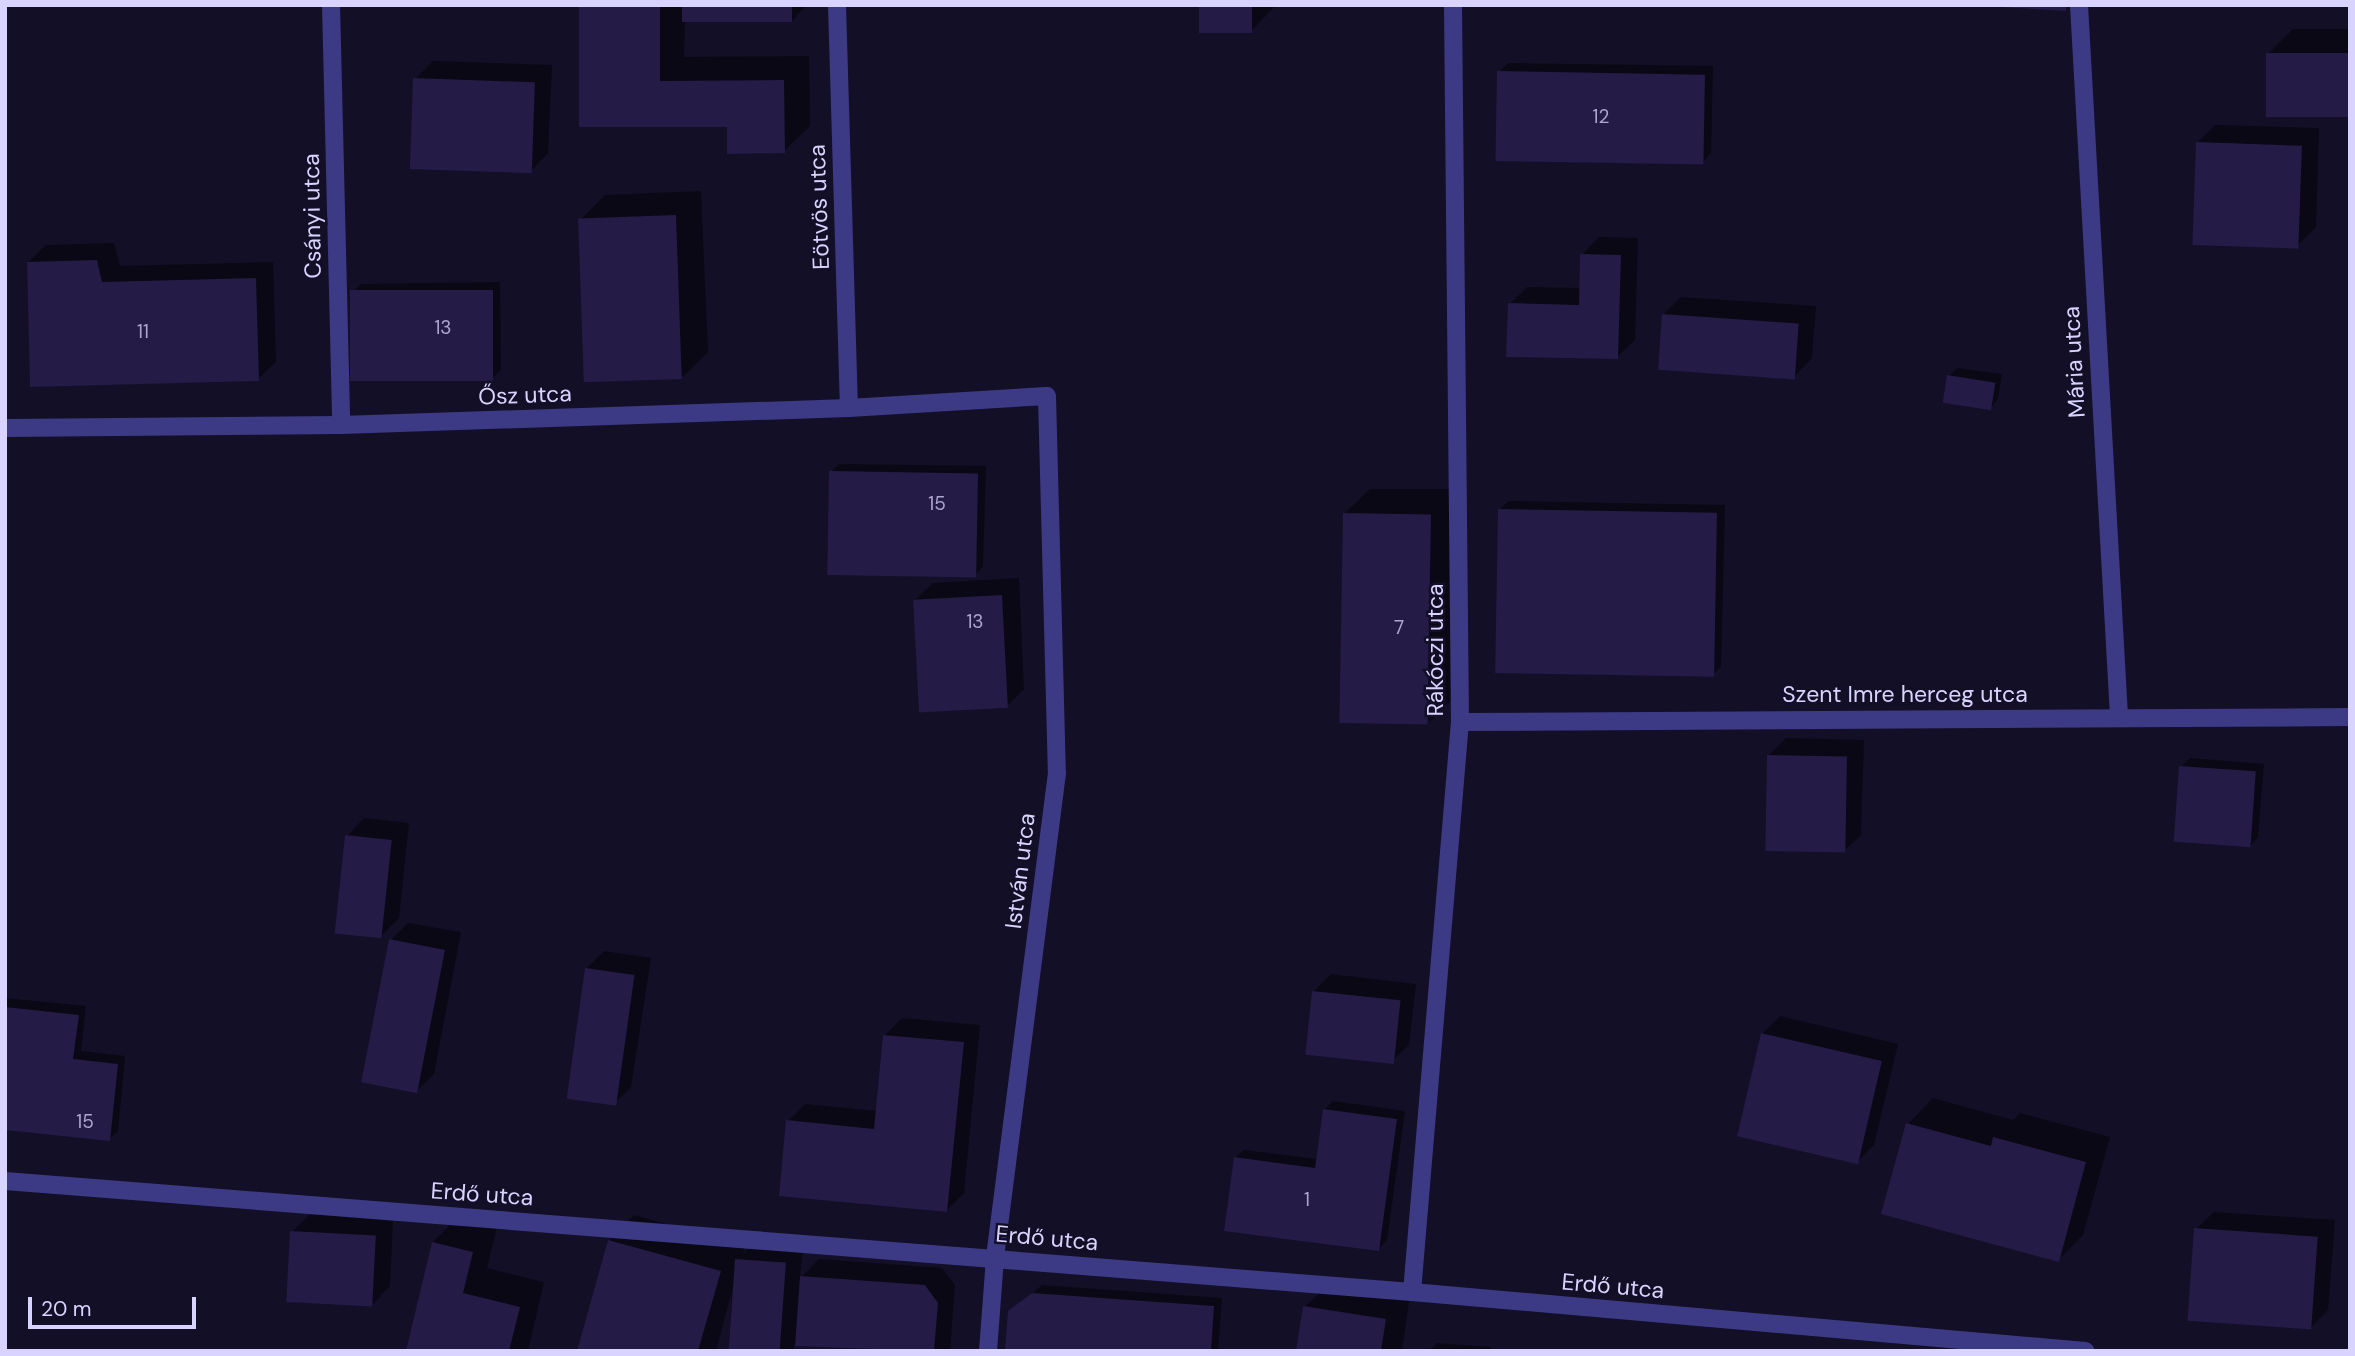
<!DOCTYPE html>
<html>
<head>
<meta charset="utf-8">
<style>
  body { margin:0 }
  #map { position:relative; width:2355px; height:1356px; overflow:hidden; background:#130f26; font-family:"DM Sans",sans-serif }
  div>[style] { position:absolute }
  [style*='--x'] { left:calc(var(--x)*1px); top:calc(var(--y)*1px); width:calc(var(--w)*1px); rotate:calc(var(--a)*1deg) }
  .shadow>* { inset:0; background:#0007 }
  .building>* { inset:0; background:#241b47; transform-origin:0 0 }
  .minor>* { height:18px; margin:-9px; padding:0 9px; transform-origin:9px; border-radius:9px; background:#3d3a85 }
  span { translate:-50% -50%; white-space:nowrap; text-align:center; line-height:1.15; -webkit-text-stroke:5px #130f26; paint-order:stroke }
  .number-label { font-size:19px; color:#aca6d1 }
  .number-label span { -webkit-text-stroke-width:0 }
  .street-label { font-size:23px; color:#d9d4ff }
  .frame { position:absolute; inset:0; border:7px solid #d9d4ff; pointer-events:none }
  .scale { position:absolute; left:28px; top:1297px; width:168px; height:32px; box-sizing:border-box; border:4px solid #d9d4ff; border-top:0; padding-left:9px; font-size:21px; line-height:24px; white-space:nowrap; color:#d9d4ff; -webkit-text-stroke:5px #130f26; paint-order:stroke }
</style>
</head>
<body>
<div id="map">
  <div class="shadow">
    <i style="clip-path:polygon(583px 5px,807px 5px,791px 22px,685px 20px,684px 57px,809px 56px,810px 126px,784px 151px,729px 125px,581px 125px)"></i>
    <i style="clip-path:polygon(1201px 5px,1276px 5px,1252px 30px)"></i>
    <i style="clip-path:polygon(2293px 29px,2350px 29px,2350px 115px,2268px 54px)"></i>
    <i style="clip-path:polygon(433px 61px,552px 65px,548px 153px,531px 171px,415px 79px)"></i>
    <i style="clip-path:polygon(1508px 63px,1713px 66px,1711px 153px,1703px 162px,1499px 72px)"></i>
    <i style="clip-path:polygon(2215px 125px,2319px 128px,2316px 227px,2298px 245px,2197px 143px)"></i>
    <i style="clip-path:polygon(701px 191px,708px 352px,683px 377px,580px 220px,605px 195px)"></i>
    <i style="clip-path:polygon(1599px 237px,1638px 238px,1635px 340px,1617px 357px,1510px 304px,1527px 287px,1581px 288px,1582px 255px)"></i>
    <i style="clip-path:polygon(114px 243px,120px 266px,273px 262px,276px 362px,258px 379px,28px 262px,46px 245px)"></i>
    <i style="clip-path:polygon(500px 282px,501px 370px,492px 379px,352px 293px,361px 284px)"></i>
    <i style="clip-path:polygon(1681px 297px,1816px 306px,1812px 358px,1795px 376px,1663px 315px)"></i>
    <i style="clip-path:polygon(1957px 368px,2002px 374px,1998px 399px,1990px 408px,1949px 376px)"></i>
    <i style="clip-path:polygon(839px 464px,986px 466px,983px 566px,975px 575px,831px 472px)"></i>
    <i style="clip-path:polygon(1370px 489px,1456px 489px,1455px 696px,1430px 722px,1344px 514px)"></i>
    <i style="clip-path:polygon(1509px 501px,1725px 505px,1721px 667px,1712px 675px,1500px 509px)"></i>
    <i style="clip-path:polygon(1019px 578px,1024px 689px,1007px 706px,915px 600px,933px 583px)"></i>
    <i style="clip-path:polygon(1786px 738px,1864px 740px,1861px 835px,1843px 852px,1768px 756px)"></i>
    <i style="clip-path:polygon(2190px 758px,2264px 764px,2258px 837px,2250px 846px,2181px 767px)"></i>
    <i style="clip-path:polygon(364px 818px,409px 823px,399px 918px,381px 936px,347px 836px)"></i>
    <i style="clip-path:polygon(408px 923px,461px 932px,434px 1074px,417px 1091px,391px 940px)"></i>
    <i style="clip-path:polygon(604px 951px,651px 958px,631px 1087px,613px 1105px,587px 968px)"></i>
    <i style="clip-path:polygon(1331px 974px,1416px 984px,1409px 1045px,1391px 1062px,1313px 992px)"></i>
    <i style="clip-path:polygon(5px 998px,86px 1006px,81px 1051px,125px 1056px,118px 1131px,109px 1139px,5px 1129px)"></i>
    <i style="clip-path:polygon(1780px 1016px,1898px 1044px,1874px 1145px,1857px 1162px,1762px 1034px)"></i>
    <i style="clip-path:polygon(902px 1018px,980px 1025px,964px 1193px,946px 1211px,788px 1121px,805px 1104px,877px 1111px,885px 1035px)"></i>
    <i style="clip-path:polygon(1933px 1098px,2013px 1120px,2020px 1113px,2110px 1137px,2083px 1235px,2058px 1260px,1908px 1124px)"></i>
    <i style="clip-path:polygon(1333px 1101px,1405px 1111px,1387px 1240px,1379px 1249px,1235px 1158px,1244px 1150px,1318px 1159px,1324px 1110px)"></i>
    <i style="clip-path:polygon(2214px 1212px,2335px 1220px,2328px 1310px,2311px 1327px,2196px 1229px)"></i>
    <i style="clip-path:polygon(310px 1214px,393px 1218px,390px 1286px,373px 1304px,292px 1232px)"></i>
    <i style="clip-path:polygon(634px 1215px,745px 1246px,743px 1254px,754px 1242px,803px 1246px,800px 1278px,819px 1259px,942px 1268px,955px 1285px,950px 1351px,794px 1345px,794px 1351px,729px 1351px,732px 1291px,716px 1351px,579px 1351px,609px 1241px)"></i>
    <i style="clip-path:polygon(458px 1217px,497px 1227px,487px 1268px,544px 1282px,528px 1351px,407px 1351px,433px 1242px)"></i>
    <i style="clip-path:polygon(1330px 1282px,1410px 1294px,1402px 1351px,1298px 1351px,1305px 1307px)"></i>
    <i style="clip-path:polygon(1042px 1285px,1222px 1298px,1218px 1351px,1007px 1351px,1010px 1312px)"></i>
    <i style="clip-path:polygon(1437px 1343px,1491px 1347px,1491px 1351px,1429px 1351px)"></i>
  </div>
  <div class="building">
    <i style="left:682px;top:5px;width:110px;height:17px"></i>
    <i style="left:1199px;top:5px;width:53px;height:28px"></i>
    <i style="clip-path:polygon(1964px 5px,2066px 5px,2066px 11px)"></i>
    <i style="clip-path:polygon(579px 7px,660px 7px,660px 81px,784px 80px,785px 153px,727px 154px,727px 127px,579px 127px)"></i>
    <i style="left:2266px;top:53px;width:84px;height:64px"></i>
    <i style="left:1497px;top:71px;width:208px;height:90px;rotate:1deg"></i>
    <i style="left:413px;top:78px;width:122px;height:91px;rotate:2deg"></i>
    <i style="left:2196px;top:142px;width:106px;height:103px;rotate:2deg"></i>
    <i style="left:676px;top:215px;width:164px;height:98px;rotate:88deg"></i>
    <i style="clip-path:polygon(1580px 254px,1621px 255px,1618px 359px,1506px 357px,1508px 303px,1579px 305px)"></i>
    <i style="clip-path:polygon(97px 260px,102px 282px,256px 278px,259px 381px,30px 387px,27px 262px)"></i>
    <i style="left:493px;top:290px;width:91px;height:143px;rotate:90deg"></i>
    <i style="left:1662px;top:314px;width:137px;height:56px;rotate:4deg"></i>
    <i style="left:1947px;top:375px;width:49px;height:28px;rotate:9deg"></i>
    <i style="left:829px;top:471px;width:149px;height:104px;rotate:1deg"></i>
    <i style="left:1498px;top:509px;width:219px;height:164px;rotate:1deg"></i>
    <i style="left:1343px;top:513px;width:88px;height:210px;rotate:1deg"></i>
    <i style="left:1002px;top:595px;width:113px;height:89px;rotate:87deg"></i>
    <i style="left:1767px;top:755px;width:80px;height:96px;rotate:1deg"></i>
    <i style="left:2179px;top:766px;width:77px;height:76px;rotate:4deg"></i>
    <i style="left:345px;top:835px;width:47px;height:99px;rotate:6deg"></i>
    <i style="left:389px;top:939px;width:57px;height:146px;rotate:11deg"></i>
    <i style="left:585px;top:968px;width:50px;height:132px;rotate:8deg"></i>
    <i style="left:1312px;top:991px;width:89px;height:64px;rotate:6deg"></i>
    <i style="clip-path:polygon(5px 1007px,79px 1015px,73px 1059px,118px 1064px,110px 1141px,5px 1130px)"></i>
    <i style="left:1761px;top:1033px;width:124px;height:106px;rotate:13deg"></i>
    <i style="clip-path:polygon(883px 1035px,964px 1042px,947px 1212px,779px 1196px,786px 1120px,874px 1129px)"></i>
    <i style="clip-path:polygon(1323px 1109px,1397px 1119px,1379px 1251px,1224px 1231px,1234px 1157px,1315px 1168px)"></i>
    <i style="clip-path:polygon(1906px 1123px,1991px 1146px,1993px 1137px,2086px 1162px,2059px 1262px,1881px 1214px)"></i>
    <i style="left:2194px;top:1228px;width:124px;height:93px;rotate:4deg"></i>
    <i style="left:290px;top:1231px;width:86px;height:71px;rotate:3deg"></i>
    <i style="clip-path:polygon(608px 1240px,721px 1271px,698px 1351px,577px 1351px)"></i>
    <i style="clip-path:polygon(432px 1242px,473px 1252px,463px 1293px,520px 1307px,509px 1351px,406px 1351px)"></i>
    <i style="left:735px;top:1259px;width:51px;height:92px;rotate:4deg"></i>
    <i style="clip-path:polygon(800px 1276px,925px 1285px,938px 1303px,934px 1351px,795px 1346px)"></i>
    <i style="clip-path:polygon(1032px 1293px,1214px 1306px,1211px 1351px,1005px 1351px,1008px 1311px)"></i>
    <i style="clip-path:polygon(1303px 1306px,1386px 1319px,1381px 1351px,1296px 1351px)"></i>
  </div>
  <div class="minor">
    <i style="--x:331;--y:5;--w:420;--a:88.6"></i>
    <i style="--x:837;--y:5;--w:403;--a:88.3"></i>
    <i style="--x:2079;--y:5;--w:713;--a:86.78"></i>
    <i style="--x:5;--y:428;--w:336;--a:-0.5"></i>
    <i style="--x:341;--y:425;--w:508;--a:-1.92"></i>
    <i style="--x:849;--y:408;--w:198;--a:-3.5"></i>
    <i style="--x:1047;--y:396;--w:377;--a:88.5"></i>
    <i style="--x:1057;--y:773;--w:489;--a:97.3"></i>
    <i style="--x:995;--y:1258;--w:93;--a:94.3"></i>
    <i style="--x:1460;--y:722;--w:890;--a:-0.32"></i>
    <i style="--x:5;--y:1181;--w:1411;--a:4.51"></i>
    <i style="--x:1412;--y:1292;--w:676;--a:5.01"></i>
    <i style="--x:1412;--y:1292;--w:572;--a:-85.19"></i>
    <i style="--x:1460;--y:722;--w:717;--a:-90.56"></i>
  </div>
  <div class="number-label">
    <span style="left:1601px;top:117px">12</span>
    <span style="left:443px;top:328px">13</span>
    <span style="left:143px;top:332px">11</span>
    <span style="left:937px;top:504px">15</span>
    <span style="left:975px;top:622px">13</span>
    <span style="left:1399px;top:628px">7</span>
    <span style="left:85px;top:1122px">15</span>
    <span style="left:1307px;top:1200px">1</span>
  </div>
  <div class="street-label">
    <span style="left:819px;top:207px;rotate:-92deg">Eötvös utca</span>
    <span style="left:312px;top:216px;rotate:-91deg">Csányi utca</span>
    <span style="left:2074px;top:362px;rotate:-93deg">Mária utca</span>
    <span style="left:525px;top:395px;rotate:-2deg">Ősz utca</span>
    <span style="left:1435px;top:650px;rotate:-90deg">Rákóczi utca</span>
    <span style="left:1905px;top:694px">Szent Imre herceg utca</span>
    <span style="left:1020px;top:871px;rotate:-83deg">István utca</span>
    <span style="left:482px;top:1194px;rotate:4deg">Erdő utca</span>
    <span style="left:1047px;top:1238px;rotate:5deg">Erdő utca</span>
    <span style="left:1613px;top:1286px;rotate:5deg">Erdő utca</span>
  </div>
  <div class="frame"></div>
  <div class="scale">20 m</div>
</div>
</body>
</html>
